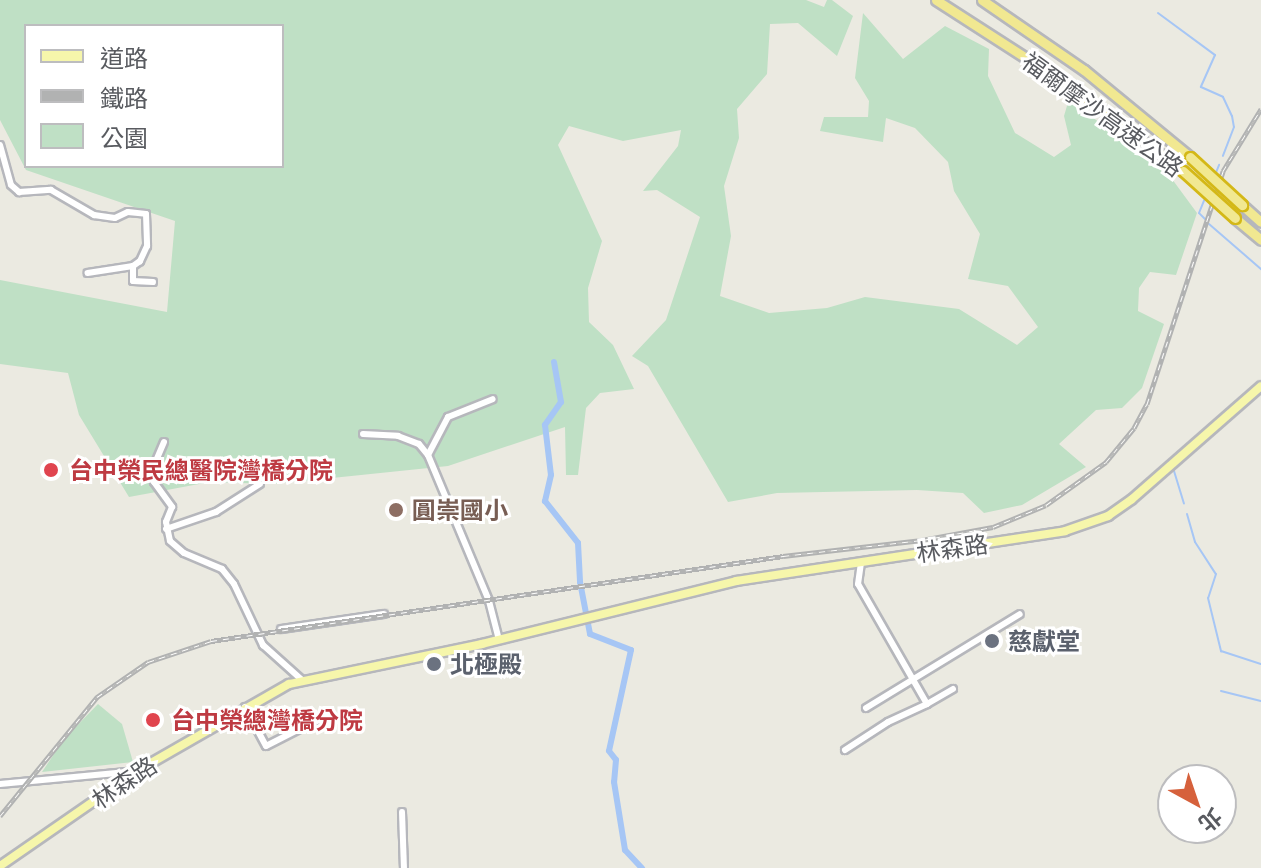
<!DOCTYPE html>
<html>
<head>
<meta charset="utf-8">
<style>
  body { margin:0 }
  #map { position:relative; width:1261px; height:868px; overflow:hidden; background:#ebeae1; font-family:"Open Sans","Noto Sans TC",sans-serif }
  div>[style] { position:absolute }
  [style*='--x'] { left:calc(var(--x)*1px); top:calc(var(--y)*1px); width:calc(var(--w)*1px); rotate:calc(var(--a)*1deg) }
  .green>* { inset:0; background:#bfe0c5 }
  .stream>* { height:2px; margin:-1px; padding:0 1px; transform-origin:1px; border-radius:1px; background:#a6c6f5 }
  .canal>* { height:6px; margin:-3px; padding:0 3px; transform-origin:3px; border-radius:3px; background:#a6c6f5 }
  .roads { filter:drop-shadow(2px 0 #b6b7bc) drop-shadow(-2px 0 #b6b7bc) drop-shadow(0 2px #b6b7bc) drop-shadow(0 -2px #b6b7bc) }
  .minor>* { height:6px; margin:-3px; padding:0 3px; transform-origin:3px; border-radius:3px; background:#fff }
  .major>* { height:8px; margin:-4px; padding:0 4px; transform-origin:4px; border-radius:4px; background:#f6f6ab }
  .highway>* { height:9px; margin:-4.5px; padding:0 4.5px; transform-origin:4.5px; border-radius:4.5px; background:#f1e891 }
  .rail>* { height:5px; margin-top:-2.5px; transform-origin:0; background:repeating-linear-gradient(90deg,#fff 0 6px,#b1b2b2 0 12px); box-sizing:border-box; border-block:2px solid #b1b2b2 }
  .bridges { filter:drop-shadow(2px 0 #d4b817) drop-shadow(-2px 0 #d4b817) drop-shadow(0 2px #d4b817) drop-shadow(0 -2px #d4b817) }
  .highway-bridge>* { height:9px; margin:-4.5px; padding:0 4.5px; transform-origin:4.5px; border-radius:4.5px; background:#f1e891 }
  .dots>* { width:22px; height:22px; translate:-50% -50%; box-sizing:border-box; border:4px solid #fff; border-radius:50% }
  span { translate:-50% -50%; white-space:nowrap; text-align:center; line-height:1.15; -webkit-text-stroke:6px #fff; paint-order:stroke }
  .street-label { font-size:24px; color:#595b60 }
  .health-label { font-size:24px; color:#be3a42; font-weight:700 }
  .left { translate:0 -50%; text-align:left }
  .education-label { font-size:24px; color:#785e54; font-weight:700 }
  .worship-label { font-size:24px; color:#5b616d; font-weight:700 }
  .legend { position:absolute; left:24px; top:24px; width:260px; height:144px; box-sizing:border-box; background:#fff; border:2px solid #bdbdbf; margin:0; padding:10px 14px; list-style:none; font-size:24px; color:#595b60 }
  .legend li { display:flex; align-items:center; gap:16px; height:40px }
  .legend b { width:40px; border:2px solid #bdbdbf }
  .north { position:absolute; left:1157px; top:764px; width:80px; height:80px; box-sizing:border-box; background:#fff; border:2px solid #bdbdbf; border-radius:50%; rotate:140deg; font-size:22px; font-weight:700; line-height:32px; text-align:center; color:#595b60 }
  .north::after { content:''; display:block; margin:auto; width:28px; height:36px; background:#d6613c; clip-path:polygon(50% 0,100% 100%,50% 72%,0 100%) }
</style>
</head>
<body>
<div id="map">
  <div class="green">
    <i style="clip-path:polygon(evenodd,0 0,806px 0,824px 7px,827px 0,832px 0,853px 16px,837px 56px,798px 23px,770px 24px,767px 74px,737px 109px,739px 138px,724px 186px,731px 236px,720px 296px,769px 313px,827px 308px,865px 297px,959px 309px,1017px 345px,1038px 327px,1008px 286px,968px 279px,980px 234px,954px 191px,948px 162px,915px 128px,886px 118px,883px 142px,820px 131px,824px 117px,868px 117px,869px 101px,855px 78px,863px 13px,903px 59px,945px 26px,989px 49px,988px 76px,1015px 133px,1054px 157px,1071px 145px,1064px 116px,1069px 99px,1172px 179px,1197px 213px,1176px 275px,1150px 272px,1139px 288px,1138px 311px,1164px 324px,1142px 388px,1122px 408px,1096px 410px,1059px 444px,1086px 467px,1022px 505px,984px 513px,963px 493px,917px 490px,777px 493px,728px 502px,648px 366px,632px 356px,666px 320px,700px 217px,657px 190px,643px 191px,678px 146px,681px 130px,623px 141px,569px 126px,558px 145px,602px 241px,588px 288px,589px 322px,613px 345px,634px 389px,600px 393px,586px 408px,578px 475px,566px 475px,565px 427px,448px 466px,274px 484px,210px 482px,129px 497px,79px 415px,68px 373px,0 364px,0 280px,167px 312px,175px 221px,26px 170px,0 120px,0 0,26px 26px,282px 26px,282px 166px,26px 166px,26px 26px)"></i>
    <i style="clip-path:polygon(98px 704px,122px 724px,133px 762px,42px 772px,64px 739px)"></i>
  </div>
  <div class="stream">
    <i style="--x:1158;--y:13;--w:71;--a:36.4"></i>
    <i style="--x:1215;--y:55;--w:35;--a:114"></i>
    <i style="--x:1201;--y:87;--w:24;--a:24"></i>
    <i style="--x:1223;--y:97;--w:21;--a:65"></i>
    <i style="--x:1232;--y:116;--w:11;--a:80"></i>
    <i style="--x:1234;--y:127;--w:31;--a:111"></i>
    <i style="--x:1215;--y:175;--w:11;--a:-68"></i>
    <i style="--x:1205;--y:219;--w:8;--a:-135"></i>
    <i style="--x:1199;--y:213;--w:18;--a:-68"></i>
    <i style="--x:1209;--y:224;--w:69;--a:40.9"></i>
    <i style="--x:1174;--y:471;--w:34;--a:73"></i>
    <i style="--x:1187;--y:514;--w:29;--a:74"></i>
    <i style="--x:1195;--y:542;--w:38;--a:57"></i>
    <i style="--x:1216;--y:574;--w:25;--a:108"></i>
    <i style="--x:1208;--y:598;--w:55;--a:76.2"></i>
    <i style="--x:1221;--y:651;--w:42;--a:18"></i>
    <i style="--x:1221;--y:691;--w:41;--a:14"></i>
  </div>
  <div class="canal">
    <i style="--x:554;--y:362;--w:41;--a:80.1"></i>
    <i style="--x:561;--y:402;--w:28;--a:125"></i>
    <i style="--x:545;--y:425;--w:50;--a:83.2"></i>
    <i style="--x:551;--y:475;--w:27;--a:103"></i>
    <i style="--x:545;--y:501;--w:53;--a:51.8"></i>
    <i style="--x:578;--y:543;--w:39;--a:87"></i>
    <i style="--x:580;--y:582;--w:53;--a:79.1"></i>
    <i style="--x:590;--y:634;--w:44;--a:21.3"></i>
    <i style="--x:631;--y:650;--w:103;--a:102.3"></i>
    <i style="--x:609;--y:751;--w:11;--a:52"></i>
    <i style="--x:616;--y:760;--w:22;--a:95"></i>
    <i style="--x:614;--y:782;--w:69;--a:80.8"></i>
    <i style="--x:625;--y:850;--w:25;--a:47"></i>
  </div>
  <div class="roads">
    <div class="minor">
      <i style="--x:0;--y:145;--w:41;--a:74.6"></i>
      <i style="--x:11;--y:185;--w:11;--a:41"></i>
      <i style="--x:19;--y:192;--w:32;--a:-4"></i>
      <i style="--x:51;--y:190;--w:50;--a:30.2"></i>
      <i style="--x:94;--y:215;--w:21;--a:8"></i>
      <i style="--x:115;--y:218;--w:14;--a:-25"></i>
      <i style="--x:128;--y:212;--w:18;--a:6"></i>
      <i style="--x:146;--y:214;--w:32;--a:88"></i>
      <i style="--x:147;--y:246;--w:17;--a:115"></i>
      <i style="--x:140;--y:261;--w:9;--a:144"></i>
      <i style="--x:133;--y:266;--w:46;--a:171.2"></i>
      <i style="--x:133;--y:266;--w:15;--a:90"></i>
      <i style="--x:133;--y:281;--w:20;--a:3"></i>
      <i style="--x:363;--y:434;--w:35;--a:3"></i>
      <i style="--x:398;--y:436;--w:22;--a:21"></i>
      <i style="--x:419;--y:444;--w:14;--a:51"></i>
      <i style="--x:428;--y:455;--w:158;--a:67.3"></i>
      <i style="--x:489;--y:601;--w:40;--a:75.6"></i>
      <i style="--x:164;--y:442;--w:23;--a:113"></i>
      <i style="--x:155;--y:463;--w:19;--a:93"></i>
      <i style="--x:154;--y:482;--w:31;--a:54"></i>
      <i style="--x:172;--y:507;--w:16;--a:112"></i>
      <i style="--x:166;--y:522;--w:19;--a:78"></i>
      <i style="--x:170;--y:541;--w:18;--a:41"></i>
      <i style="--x:184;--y:553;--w:41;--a:22.8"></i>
      <i style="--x:222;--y:569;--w:19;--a:51"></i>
      <i style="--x:234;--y:584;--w:68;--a:64.6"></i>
      <i style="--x:263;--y:645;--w:52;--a:41.9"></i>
      <i style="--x:428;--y:455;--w:43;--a:-62.2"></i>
      <i style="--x:448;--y:417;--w:48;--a:-21.8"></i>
      <i style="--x:166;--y:529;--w:53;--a:-18.8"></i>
      <i style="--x:216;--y:512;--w:52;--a:-32.5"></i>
      <i style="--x:281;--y:629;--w:104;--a:-8.3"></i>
      <i style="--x:927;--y:704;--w:30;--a:-30"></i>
      <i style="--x:245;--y:707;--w:44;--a:61.7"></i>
      <i style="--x:266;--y:746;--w:62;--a:-27"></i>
      <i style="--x:866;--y:708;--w:180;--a:-31.4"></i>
      <i style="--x:845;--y:750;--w:51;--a:-33.1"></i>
      <i style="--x:888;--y:722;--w:43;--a:-24.8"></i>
      <i style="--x:927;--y:704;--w:138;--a:-119.9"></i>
      <i style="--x:858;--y:584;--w:22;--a:-82"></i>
      <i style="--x:0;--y:784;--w:138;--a:-5.4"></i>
      <i style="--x:402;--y:812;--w:56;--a:88"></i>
    </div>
    <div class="major">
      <i style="--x:0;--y:866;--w:167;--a:-34.7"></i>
      <i style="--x:137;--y:771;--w:175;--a:-29.8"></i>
      <i style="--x:289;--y:684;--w:197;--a:-11.7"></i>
      <i style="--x:482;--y:644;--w:262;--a:-13.9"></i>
      <i style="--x:736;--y:581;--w:333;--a:-8.6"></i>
      <i style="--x:1065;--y:531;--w:46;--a:-19.2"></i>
      <i style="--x:1108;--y:516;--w:29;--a:-35"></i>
      <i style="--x:1132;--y:499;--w:171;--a:-41.2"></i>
    </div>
    <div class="highway">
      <i style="--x:936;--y:0;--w:164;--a:32.8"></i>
      <i style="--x:1074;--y:89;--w:136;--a:37"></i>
      <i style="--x:982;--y:0;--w:124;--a:34.5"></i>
      <i style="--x:1084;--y:70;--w:137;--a:39.4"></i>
      <i style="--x:1242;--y:205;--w:25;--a:42"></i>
      <i style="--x:1235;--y:218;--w:34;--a:40"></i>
    </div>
  </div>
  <div class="rail">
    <i style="--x:0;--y:816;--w:154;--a:-50.8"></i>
    <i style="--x:97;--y:697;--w:62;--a:-34.5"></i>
    <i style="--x:148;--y:662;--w:66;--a:-18.4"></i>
    <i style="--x:211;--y:641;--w:578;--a:-8.45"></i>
    <i style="--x:783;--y:556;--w:140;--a:-6.6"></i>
    <i style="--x:922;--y:540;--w:72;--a:-10.4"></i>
    <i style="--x:993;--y:527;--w:57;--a:-22.5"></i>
    <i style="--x:1046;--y:505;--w:74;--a:-35.6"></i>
    <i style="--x:1106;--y:462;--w:44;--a:-50.5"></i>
    <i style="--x:1134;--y:428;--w:27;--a:-62"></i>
    <i style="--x:1147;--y:404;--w:245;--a:-71.9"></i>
    <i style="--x:1223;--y:171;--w:73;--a:-58.5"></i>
  </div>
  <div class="bridges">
    <div class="highway-bridge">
      <i style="--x:1190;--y:157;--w:71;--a:42.7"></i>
      <i style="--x:1183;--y:171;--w:70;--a:42.1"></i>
    </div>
  </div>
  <div class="dots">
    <i style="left:51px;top:470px;background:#e0444e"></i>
    <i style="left:396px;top:510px;background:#8d6e63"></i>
    <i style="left:992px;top:641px;background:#6b7280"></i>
    <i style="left:434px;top:664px;background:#6b7280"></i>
    <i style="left:153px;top:720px;background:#e0444e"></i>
  </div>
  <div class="street-label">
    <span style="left:1103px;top:114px;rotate:36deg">福爾摩沙高速公路</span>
    <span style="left:952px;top:548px;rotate:-8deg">林森路</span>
    <span style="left:124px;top:782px;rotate:-34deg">林森路</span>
  </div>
  <div class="health-label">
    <span class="left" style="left:69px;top:470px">台中榮民總醫院灣橋分院</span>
    <span class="left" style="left:171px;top:720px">台中榮總灣橋分院</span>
  </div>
  <div class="education-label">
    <span class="left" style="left:412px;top:510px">圓崇國小</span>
  </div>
  <div class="worship-label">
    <span class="left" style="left:1008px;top:641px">慈獻堂</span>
    <span class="left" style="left:450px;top:664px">北極殿</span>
  </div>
  <ul class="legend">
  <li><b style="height:10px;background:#f6f6ab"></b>道路</li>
  <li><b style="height:10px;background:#b1b2b2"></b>鐵路</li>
  <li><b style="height:22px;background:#bfe0c5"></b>公園</li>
  </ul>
  <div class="north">北</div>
</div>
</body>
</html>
